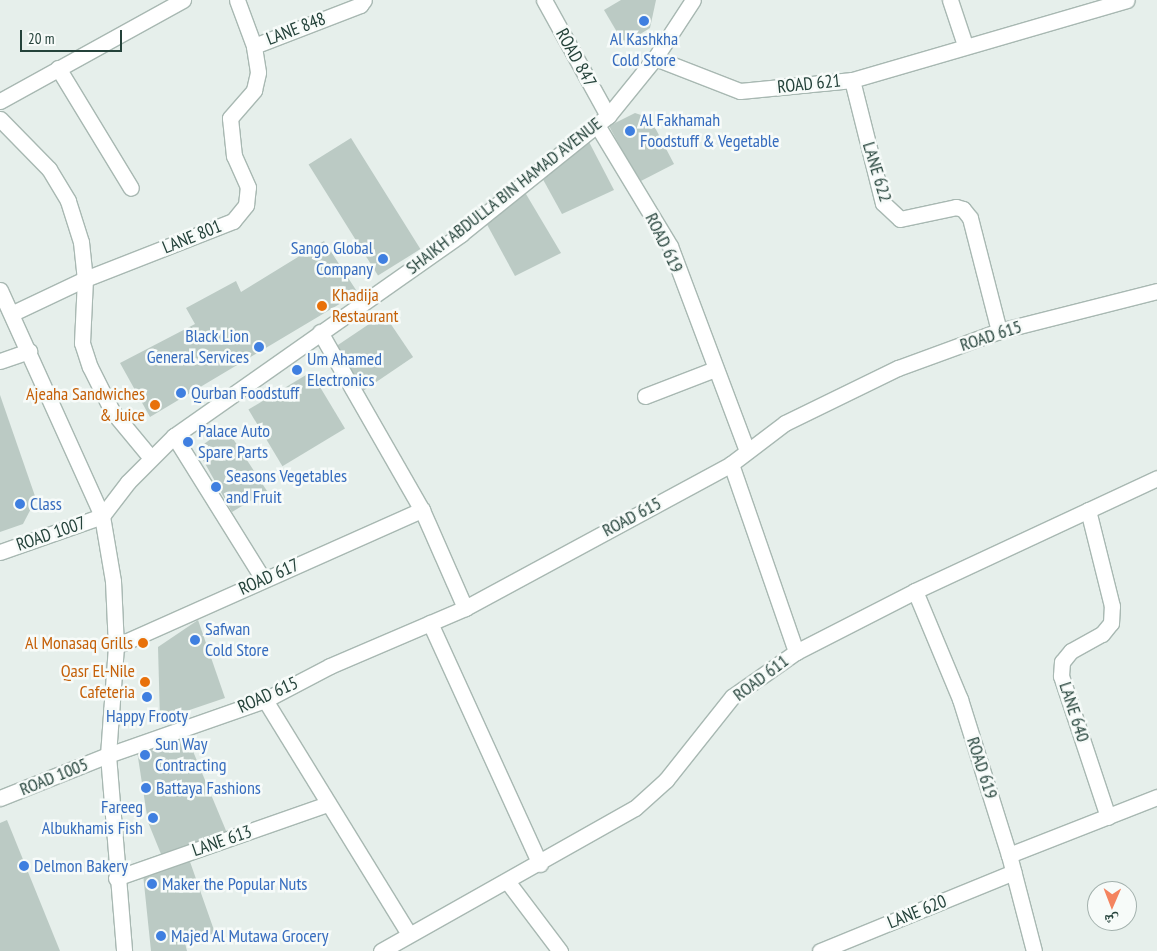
<!DOCTYPE html>
<html>
<head>
<meta charset="utf-8">
<style>
  body { margin:0 }
  #map { position:relative; width:1157px; height:951px; overflow:hidden; background:#e6efeb; font-family:"PT Sans Narrow","Noto Naskh Arabic",sans-serif }
  div>[style] { position:absolute }
  [style*='--x'] { left:calc(var(--x)*1px); top:calc(var(--y)*1px); width:calc(var(--w)*1px); rotate:calc(var(--a)*1deg) }
  .building>* { inset:0; background:#bbcac4; transform-origin:0 0 }
  .roads { filter:drop-shadow(1px 0 #a8b8b2) drop-shadow(-1px 0 #a8b8b2) drop-shadow(0 1px #a8b8b2) drop-shadow(0 -1px #a8b8b2) }
  .service>* { height:15px; margin:-7.5px; padding:0 7.5px; transform-origin:7.5px; border-radius:7.5px; background:#fff }
  .minor>* { height:15px; margin:-7.5px; padding:0 7.5px; transform-origin:7.5px; border-radius:7.5px; background:#fff }
  .tertiary>* { height:15px; margin:-7.5px; padding:0 7.5px; transform-origin:7.5px; border-radius:7.5px; background:#fff }
  .dots>* { width:14px; height:14px; translate:-50% -50%; box-sizing:border-box; border:2px solid #f7fbf9; border-radius:50% }
  span { translate:-50% -50%; white-space:nowrap; text-align:center; line-height:1.15; -webkit-text-stroke:5px #f7fbf9; paint-order:stroke }
  .street-label { font-size:18px; color:#24423a }
  .shop-label { font-size:18px; color:#366cbe }
  .left { translate:0 -50%; text-align:left }
  .right { translate:-100% -50%; text-align:right }
  .food-label { font-size:18px; color:#c56008 }
  .north { position:absolute; left:1087px; top:881px; width:50px; height:50px; box-sizing:border-box; background:#f7fbf9; border:1px solid #a3b1ad; border-radius:50%; rotate:181deg; font-size:14px; font-weight:700; line-height:20px; text-align:center; color:#24423a }
  .north::after { content:''; display:block; margin:auto; width:18px; height:22px; background:#f4845f; clip-path:polygon(50% 0,100% 100%,50% 72%,0 100%) }
  .scale { position:absolute; left:20px; top:30px; width:102px; height:22px; box-sizing:border-box; border:2px solid #24423a; border-top:0; padding-left:6px; font-size:15px; line-height:18px; white-space:nowrap; color:#24423a; -webkit-text-stroke:4px #f7fbf9; paint-order:stroke }
</style>
</head>
<body>
<div id="map">
  <div class="building">
    <i style="clip-path:polygon(621px 0,656px 0,650px 28px,624px 44px,604px 10px)"></i>
    <i style="clip-path:polygon(635px 113px,650px 118px,674px 164px,639px 182px,609px 126px)"></i>
    <i style="left:351px;top:138px;width:131px;height:50px;rotate:58deg"></i>
    <i style="clip-path:polygon(588px 140px,614px 190px,562px 214px,540px 174px)"></i>
    <i style="clip-path:polygon(523px 189px,561px 253px,515px 276px,484px 219px)"></i>
    <i style="clip-path:polygon(324px 241px,358px 293px,150px 417px,120px 363px,195px 324px,186px 308px,236px 281px,241px 292px)"></i>
    <i style="left:384px;top:314px;width:52px;height:60px;rotate:56deg"></i>
    <i style="left:311px;top:372px;width:66px;height:73px;rotate:59deg"></i>
    <i style="clip-path:polygon(0 395px,36px 499px,23px 524px,0 532px)"></i>
    <i style="clip-path:polygon(226px 428px,267px 491px,232px 512px,197px 449px)"></i>
    <i style="clip-path:polygon(198px 620px,225px 698px,160px 720px,158px 647px)"></i>
    <i style="clip-path:polygon(185px 732px,227px 833px,163px 859px,148px 822px,137px 751px)"></i>
    <i style="clip-path:polygon(7px 820px,60px 951px,0 951px,0 823px)"></i>
    <i style="clip-path:polygon(188px 856px,215px 933px,185px 943px,187px 951px,151px 951px,143px 874px)"></i>
  </div>
  <div class="roads">
    <div class="service">
      <i style="--x:254;--y:46;--w:114;--a:-21.1"></i>
      <i style="--x:360;--y:5;--w:6;--a:-51"></i>
      <i style="--x:58;--y:68;--w:140;--a:58.7"></i>
      <i style="--x:0;--y:101;--w:209;--a:-28.9"></i>
      <i style="--x:0;--y:119;--w:70;--a:45.6"></i>
      <i style="--x:49;--y:169;--w:37;--a:59"></i>
      <i style="--x:68;--y:201;--w:43;--a:72.4"></i>
      <i style="--x:81;--y:242;--w:37;--a:84"></i>
      <i style="--x:85;--y:279;--w:64;--a:92.7"></i>
      <i style="--x:82;--y:343;--w:25;--a:72"></i>
      <i style="--x:90;--y:367;--w:49;--a:63.4"></i>
      <i style="--x:112;--y:411;--w:61;--a:50.3"></i>
      <i style="--x:13;--y:313;--w:80;--a:-25.3"></i>
      <i style="--x:85;--y:279;--w:159;--a:-21.4"></i>
      <i style="--x:233;--y:221;--w:21;--a:-51"></i>
      <i style="--x:246;--y:205;--w:18;--a:-84"></i>
      <i style="--x:248;--y:187;--w:34;--a:-114"></i>
      <i style="--x:234;--y:156;--w:38;--a:-96"></i>
      <i style="--x:230;--y:118;--w:37;--a:-49"></i>
      <i style="--x:254;--y:90;--w:18;--a:-77"></i>
      <i style="--x:258;--y:72;--w:26;--a:-99"></i>
      <i style="--x:254;--y:46;--w:49;--a:-110.3"></i>
      <i style="--x:0;--y:361;--w:31;--a:-19"></i>
      <i style="--x:1108;--y:817;--w:149;--a:-108.4"></i>
      <i style="--x:1061;--y:676;--w:14;--a:-86"></i>
      <i style="--x:1062;--y:662;--w:14;--a:-51"></i>
      <i style="--x:1071;--y:651;--w:35;--a:-29"></i>
      <i style="--x:1102;--y:634;--w:14;--a:-51"></i>
      <i style="--x:1111;--y:623;--w:17;--a:-87"></i>
      <i style="--x:820;--y:951;--w:209;--a:-22.2"></i>
    </div>
    <div class="minor">
      <i style="--x:544;--y:0;--w:132;--a:61.1"></i>
      <i style="--x:950;--y:0;--w:47;--a:71.6"></i>
      <i style="--x:655;--y:58;--w:91;--a:21.2"></i>
      <i style="--x:740;--y:91;--w:113;--a:-5.6"></i>
      <i style="--x:852;--y:80;--w:286;--a:-16.2"></i>
      <i style="--x:852;--y:80;--w:127;--a:75.9"></i>
      <i style="--x:883;--y:203;--w:23;--a:43"></i>
      <i style="--x:900;--y:219;--w:57;--a:-12.1"></i>
      <i style="--x:956;--y:207;--w:7;--a:16"></i>
      <i style="--x:963;--y:209;--w:11;--a:52"></i>
      <i style="--x:970;--y:218;--w:117;--a:75.6"></i>
      <i style="--x:597;--y:125;--w:141;--a:58.9"></i>
      <i style="--x:670;--y:246;--w:219;--a:69.4"></i>
      <i style="--x:320;--y:332;--w:205;--a:60.2"></i>
      <i style="--x:422;--y:510;--w:107;--a:66.3"></i>
      <i style="--x:645;--y:396;--w:75;--a:-21.1"></i>
      <i style="--x:174;--y:436;--w:168;--a:58.1"></i>
      <i style="--x:731;--y:464;--w:199;--a:70.9"></i>
      <i style="--x:1088;--y:510;--w:99;--a:76"></i>
      <i style="--x:0;--y:552;--w:108;--a:-19.4"></i>
      <i style="--x:102;--y:516;--w:43;--a:-52.6"></i>
      <i style="--x:128;--y:482;--w:65;--a:-45"></i>
      <i style="--x:174;--y:436;--w:351;--a:-35.1"></i>
      <i style="--x:461;--y:234;--w:189;--a:-38.8"></i>
      <i style="--x:608;--y:116;--w:75;--a:-51"></i>
      <i style="--x:655;--y:58;--w:69;--a:-56.8"></i>
      <i style="--x:915;--y:591;--w:117;--a:67.4"></i>
      <i style="--x:960;--y:699;--w:164;--a:72.6"></i>
      <i style="--x:1009;--y:855;--w:99;--a:75.4"></i>
      <i style="--x:430;--y:623;--w:265;--a:65.5"></i>
      <i style="--x:116;--y:646;--w:335;--a:-24"></i>
      <i style="--x:265;--y:700;--w:275;--a:58.4"></i>
      <i style="--x:0;--y:798;--w:116;--a:-21.7"></i>
      <i style="--x:108;--y:755;--w:166;--a:-19.3"></i>
      <i style="--x:265;--y:700;--w:73;--a:-27.6"></i>
      <i style="--x:330;--y:666;--w:147;--a:-23.2"></i>
      <i style="--x:465;--y:608;--w:302;--a:-28.4"></i>
      <i style="--x:731;--y:464;--w:68;--a:-37.2"></i>
      <i style="--x:785;--y:423;--w:126;--a:-26"></i>
      <i style="--x:898;--y:368;--w:108;--a:-20.1"></i>
      <i style="--x:999;--y:331;--w:163;--a:-14.2"></i>
      <i style="--x:1009;--y:855;--w:159;--a:-21.4"></i>
      <i style="--x:116;--y:878;--w:224;--a:-19.3"></i>
      <i style="--x:507;--y:881;--w:88;--a:52.9"></i>
      <i style="--x:381;--y:951;--w:291;--a:-29.4"></i>
      <i style="--x:635;--y:808;--w:42;--a:-42.1"></i>
      <i style="--x:666;--y:780;--w:106;--a:-51.5"></i>
      <i style="--x:732;--y:697;--w:78;--a:-35.1"></i>
      <i style="--x:796;--y:652;--w:134;--a:-27.1"></i>
      <i style="--x:915;--y:591;--w:267;--a:-25"></i>
    </div>
    <div class="tertiary">
      <i style="--x:0;--y:290;--w:248;--a:65.7"></i>
      <i style="--x:102;--y:516;--w:66;--a:80.4"></i>
      <i style="--x:113;--y:581;--w:65;--a:87.4"></i>
      <i style="--x:116;--y:646;--w:109;--a:94.2"></i>
      <i style="--x:108;--y:755;--w:197;--a:85.3"></i>
    </div>
  </div>
  <div class="dots">
    <i style="left:644px;top:21px;background:#3f7fe0"></i>
    <i style="left:630px;top:131px;background:#3f7fe0"></i>
    <i style="left:383px;top:259px;background:#3f7fe0"></i>
    <i style="left:322px;top:306px;background:#e8710a"></i>
    <i style="left:259px;top:347px;background:#3f7fe0"></i>
    <i style="left:297px;top:370px;background:#3f7fe0"></i>
    <i style="left:181px;top:393px;background:#3f7fe0"></i>
    <i style="left:155px;top:405px;background:#e8710a"></i>
    <i style="left:188px;top:442px;background:#3f7fe0"></i>
    <i style="left:216px;top:487px;background:#3f7fe0"></i>
    <i style="left:20px;top:504px;background:#3f7fe0"></i>
    <i style="left:195px;top:640px;background:#3f7fe0"></i>
    <i style="left:143px;top:643px;background:#e8710a"></i>
    <i style="left:145px;top:682px;background:#e8710a"></i>
    <i style="left:147px;top:697px;background:#3f7fe0"></i>
    <i style="left:145px;top:755px;background:#3f7fe0"></i>
    <i style="left:146px;top:788px;background:#3f7fe0"></i>
    <i style="left:153px;top:818px;background:#3f7fe0"></i>
    <i style="left:24px;top:866px;background:#3f7fe0"></i>
    <i style="left:152px;top:884px;background:#3f7fe0"></i>
    <i style="left:161px;top:936px;background:#3f7fe0"></i>
  </div>
  <div class="street-label">
    <span style="left:296px;top:29px;rotate:-21deg">LANE 848</span>
    <span style="left:576px;top:58px;rotate:61deg">ROAD 847</span>
    <span style="left:809px;top:84px;rotate:-6deg">ROAD 621</span>
    <span style="left:877px;top:172px;rotate:73deg">LANE 622</span>
    <span style="left:504px;top:196px;rotate:-38deg">SHAIKH ABDULLA BIN HAMAD AVENUE</span>
    <span style="left:192px;top:237px;rotate:-22deg">LANE 801</span>
    <span style="left:664px;top:243px;rotate:64deg">ROAD 619</span>
    <span style="left:991px;top:336px;rotate:-18deg">ROAD 615</span>
    <span style="left:632px;top:517px;rotate:-28deg">ROAD 615</span>
    <span style="left:51px;top:534px;rotate:-19deg">ROAD 1007</span>
    <span style="left:269px;top:577px;rotate:-24deg">ROAD 617</span>
    <span style="left:761px;top:678px;rotate:-37deg">ROAD 611</span>
    <span style="left:268px;top:695px;rotate:-24deg">ROAD 615</span>
    <span style="left:1074px;top:712px;rotate:72deg">LANE 640</span>
    <span style="left:982px;top:768px;rotate:72deg">ROAD 619</span>
    <span style="left:54px;top:777px;rotate:-22deg">ROAD 1005</span>
    <span style="left:222px;top:841px;rotate:-19deg">LANE 613</span>
    <span style="left:917px;top:912px;rotate:-22deg">LANE 620</span>
  </div>
  <div class="shop-label">
    <span style="left:644px;top:50px">Al Kashkha<br>Cold Store</span>
    <span class="left" style="left:640px;top:131px">Al Fakhamah<br>Foodstuff &amp; Vegetable</span>
    <span class="right" style="left:373px;top:259px">Sango Global<br>Company</span>
    <span class="right" style="left:249px;top:347px">Black Lion<br>General Services</span>
    <span class="left" style="left:307px;top:370px">Um Ahamed<br>Electronics</span>
    <span class="left" style="left:191px;top:393px">Qurban Foodstuff</span>
    <span class="left" style="left:198px;top:442px">Palace Auto<br>Spare Parts</span>
    <span class="left" style="left:226px;top:487px">Seasons Vegetables<br>and Fruit</span>
    <span class="left" style="left:30px;top:504px">Class</span>
    <span class="left" style="left:205px;top:640px">Safwan<br>Cold Store</span>
    <span style="left:147px;top:716px">Happy Frooty</span>
    <span class="left" style="left:155px;top:755px">Sun Way<br>Contracting</span>
    <span class="left" style="left:156px;top:788px">Battaya Fashions</span>
    <span class="right" style="left:143px;top:818px">Fareeg<br>Albukhamis Fish</span>
    <span class="left" style="left:34px;top:866px">Delmon Bakery</span>
    <span class="left" style="left:162px;top:884px">Maker the Popular Nuts</span>
    <span class="left" style="left:171px;top:936px">Majed Al Mutawa Grocery</span>
  </div>
  <div class="food-label">
    <span class="left" style="left:332px;top:306px">Khadija<br>Restaurant</span>
    <span class="right" style="left:145px;top:405px">Ajeaha Sandwiches<br>&amp; Juice</span>
    <span class="right" style="left:133px;top:643px">Al Monasaq Grills</span>
    <span class="right" style="left:135px;top:682px">Qasr El-Nile<br>Cafeteria</span>
  </div>
  <div class="north">ش</div>
  <div class="scale">20 m</div>
</div>
</body>
</html>
